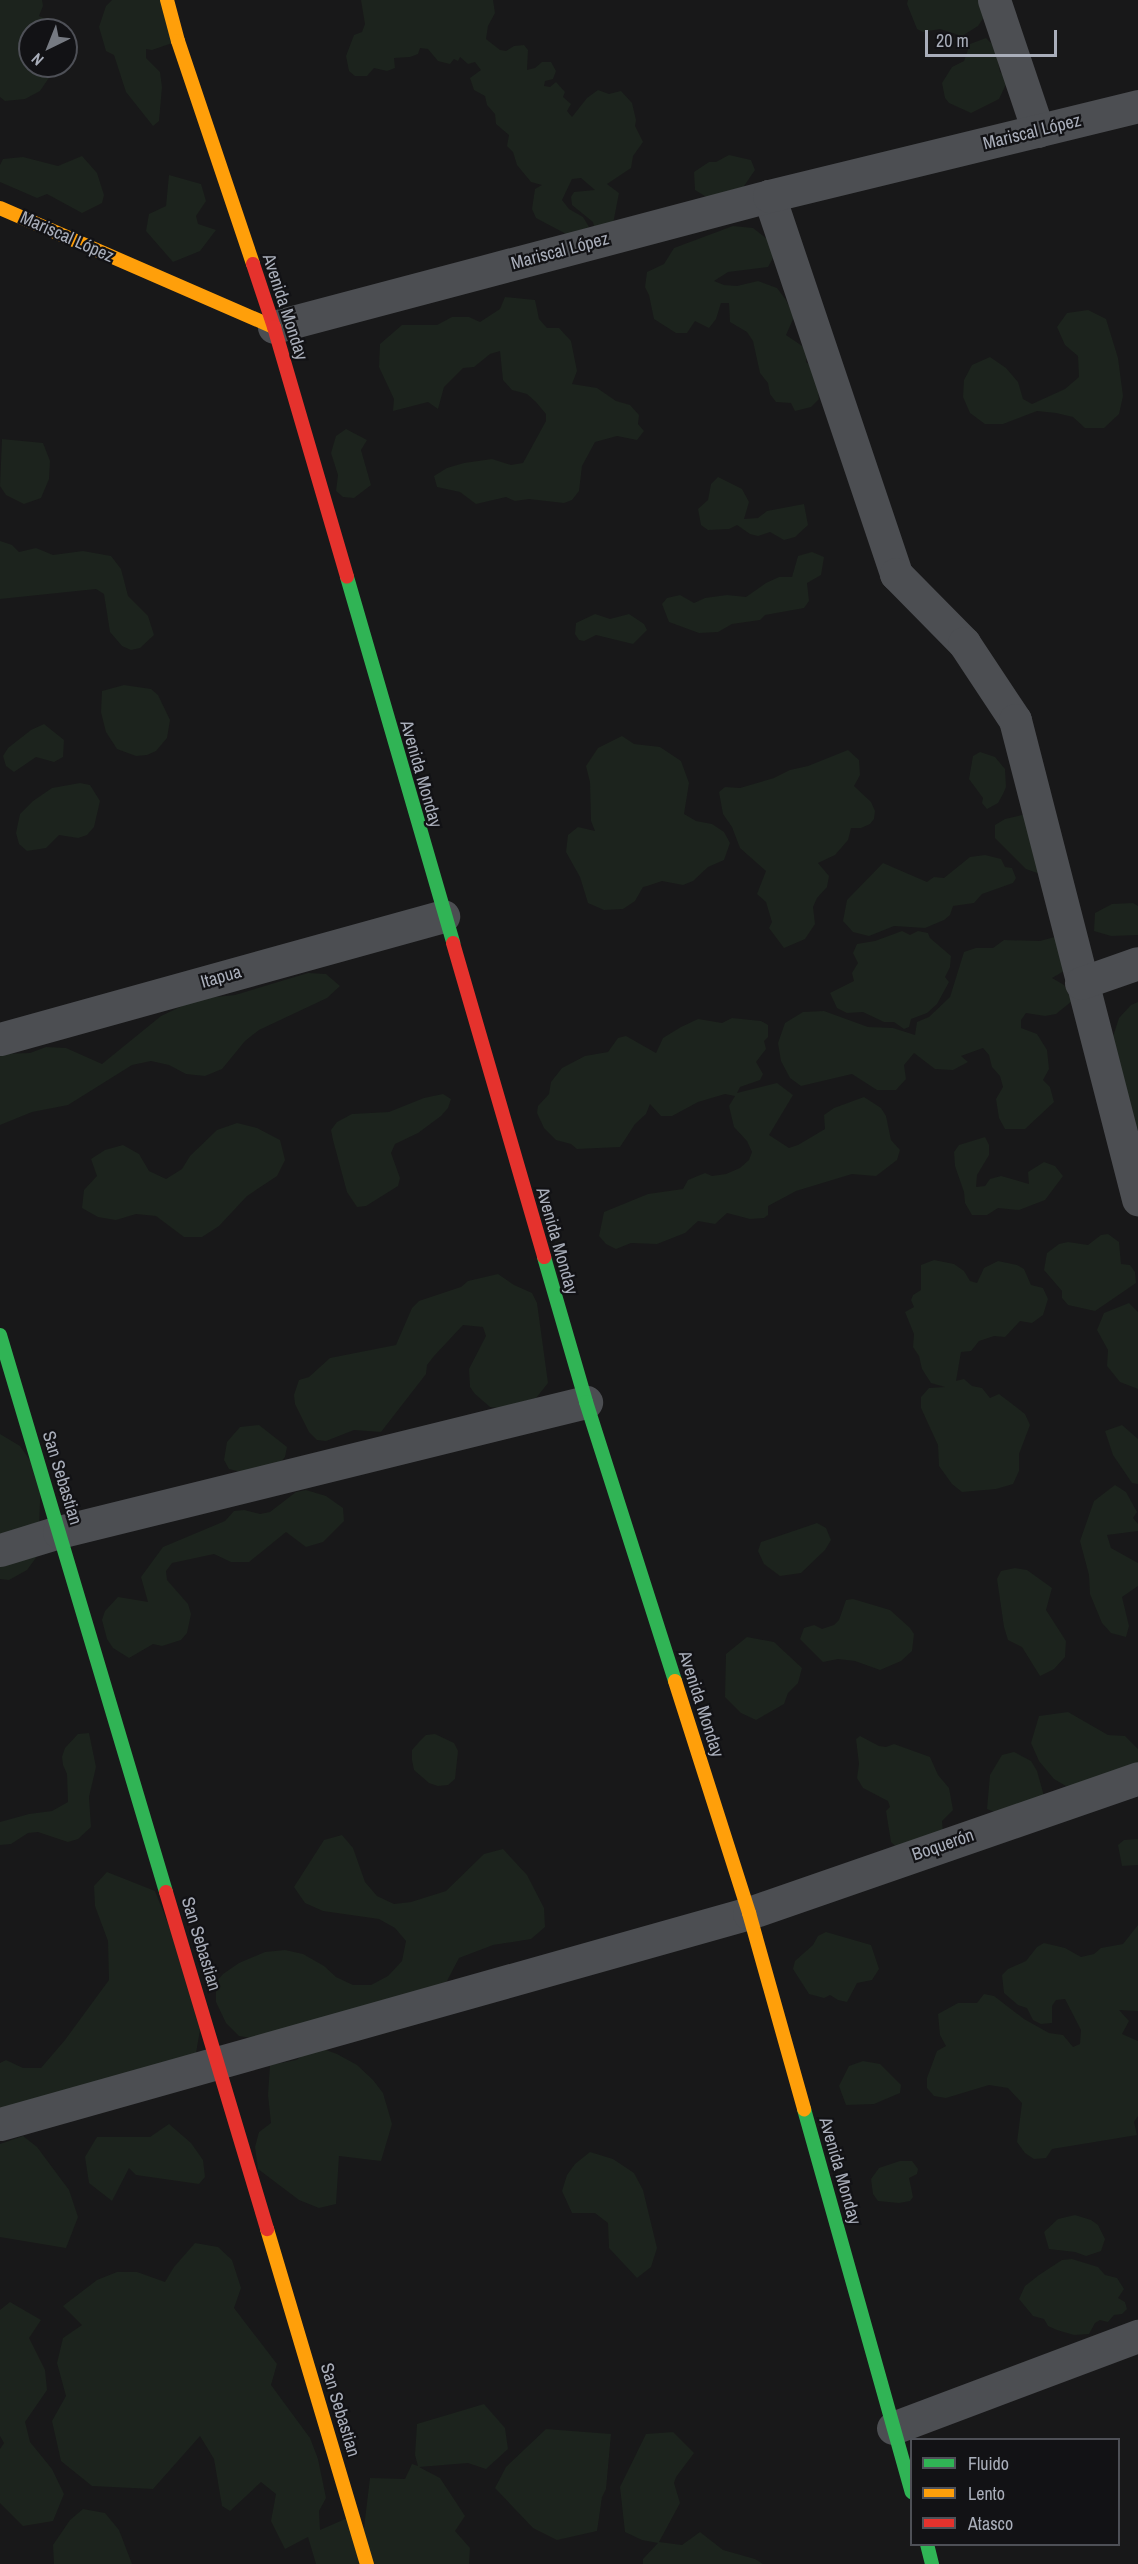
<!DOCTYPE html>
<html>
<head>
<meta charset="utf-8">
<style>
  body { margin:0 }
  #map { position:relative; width:1138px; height:2564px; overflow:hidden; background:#181819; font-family:"Archivo Narrow",sans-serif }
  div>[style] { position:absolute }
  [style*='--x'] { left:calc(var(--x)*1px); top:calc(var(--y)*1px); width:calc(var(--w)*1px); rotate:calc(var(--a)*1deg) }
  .green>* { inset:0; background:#1c231d }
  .street>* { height:33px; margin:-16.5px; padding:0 16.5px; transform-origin:16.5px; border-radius:16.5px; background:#4c4e52 }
  .fast>* { height:14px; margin:-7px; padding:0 7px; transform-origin:7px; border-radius:7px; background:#30b455 }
  .slow>* { height:14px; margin:-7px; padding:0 7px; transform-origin:7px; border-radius:7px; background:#ff9f0a }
  .jam>* { height:14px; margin:-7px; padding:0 7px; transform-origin:7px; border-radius:7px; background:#e5322d }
  span { translate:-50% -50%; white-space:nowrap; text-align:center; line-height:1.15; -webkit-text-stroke:4.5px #121215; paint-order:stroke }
  .street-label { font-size:18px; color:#a9aeba }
  .legend { position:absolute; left:910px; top:2438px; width:210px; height:108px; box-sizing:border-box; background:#121215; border:2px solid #4e5057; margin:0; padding:8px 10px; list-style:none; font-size:18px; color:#a9aeba }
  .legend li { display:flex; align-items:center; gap:12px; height:30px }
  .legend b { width:30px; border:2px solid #4e5057 }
  .north { position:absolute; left:18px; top:18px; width:60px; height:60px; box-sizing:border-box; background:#121215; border:2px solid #4e5057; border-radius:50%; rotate:223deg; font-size:16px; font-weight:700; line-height:24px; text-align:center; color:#a9aeba }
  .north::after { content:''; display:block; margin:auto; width:21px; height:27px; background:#767a82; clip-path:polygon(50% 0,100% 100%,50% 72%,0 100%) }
  .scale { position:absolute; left:925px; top:30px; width:132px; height:27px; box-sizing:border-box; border:3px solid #a9aeba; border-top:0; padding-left:8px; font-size:18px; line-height:21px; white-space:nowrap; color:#a9aeba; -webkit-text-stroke:4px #121215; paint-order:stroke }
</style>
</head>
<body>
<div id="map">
  <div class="green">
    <i style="clip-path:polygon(0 0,42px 0,43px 6px,39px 16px,54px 23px,58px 30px,30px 30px,30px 66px,57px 66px,40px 91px,25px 99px,5px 101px,0 97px)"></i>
    <i style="clip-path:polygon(112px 0,173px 0,178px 41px,152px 50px,146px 49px,146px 58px,160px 72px,162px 87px,159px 121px,153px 126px,126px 92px,114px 55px,106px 51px,99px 27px,106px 6px)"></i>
    <i style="clip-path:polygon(361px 0,493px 0,495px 13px,488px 26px,486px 39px,500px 50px,506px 51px,514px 46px,524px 45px,528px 50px,527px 70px,535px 68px,542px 62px,551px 62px,556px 71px,553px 79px,545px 81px,544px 86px,550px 87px,556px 82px,565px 92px,563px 97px,571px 104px,567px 111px,572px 117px,587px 98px,598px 90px,609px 94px,621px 91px,632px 103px,636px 120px,635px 126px,643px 142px,633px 156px,631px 168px,607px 184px,619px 193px,612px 229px,595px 230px,593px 222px,572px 205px,571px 197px,574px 192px,595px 190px,581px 178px,572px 179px,562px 200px,569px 209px,583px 217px,589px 227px,568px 235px,536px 218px,532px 209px,535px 189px,542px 185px,531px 182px,517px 165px,513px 152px,507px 146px,509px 135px,496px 124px,495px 114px,487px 105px,485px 96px,474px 90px,470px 78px,481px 70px,475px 62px,468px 64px,460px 57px,458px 61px,454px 59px,450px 64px,438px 61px,428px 49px,420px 48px,418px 54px,410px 57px,394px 58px,395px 68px,387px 71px,374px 68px,367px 76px,355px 76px,349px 71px,346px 56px,354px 35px,362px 32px,365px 24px)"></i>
    <i style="clip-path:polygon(908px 0,979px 0,984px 17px,978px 26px,962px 36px,940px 29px,923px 32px,917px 29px,907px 4px)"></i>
    <i style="clip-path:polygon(986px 38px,995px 47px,1000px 72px,1008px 80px,999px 99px,971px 113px,949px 103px,945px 98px,942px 83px,952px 67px,964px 61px,970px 44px)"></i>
    <i style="clip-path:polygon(729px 155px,751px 160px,755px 170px,742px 189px,708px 198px,695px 190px,694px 172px,709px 162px,716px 162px)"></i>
    <i style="clip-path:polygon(82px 156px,97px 173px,104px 195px,102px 203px,82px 213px,47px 194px,37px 198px,0 182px,0 165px,3px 159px,23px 157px,58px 166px)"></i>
    <i style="clip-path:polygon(169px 175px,201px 184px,206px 201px,196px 216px,198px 224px,216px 230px,200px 251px,173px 262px,146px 231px,149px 214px,166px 206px)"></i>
    <i style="clip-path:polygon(733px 226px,753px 228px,762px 235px,770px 241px,773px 258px,768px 267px,728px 272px,714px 281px,724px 285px,737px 286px,758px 281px,777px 288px,786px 300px,794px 317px,786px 335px,808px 350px,806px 362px,815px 369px,819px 399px,811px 407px,795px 411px,791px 403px,776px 402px,770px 394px,768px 383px,760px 373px,753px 341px,747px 332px,730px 322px,729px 303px,721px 303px,716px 319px,709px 328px,695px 321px,687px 333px,676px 333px,654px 319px,649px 295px,645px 287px,647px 272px,664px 264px,674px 248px)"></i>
    <i style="clip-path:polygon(505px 297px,535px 300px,539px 319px,547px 328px,559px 328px,571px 341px,577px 371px,572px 384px,597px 388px,616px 401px,630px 405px,639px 415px,638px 424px,644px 431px,637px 440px,617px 436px,595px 442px,582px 466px,579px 491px,572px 500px,564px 503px,529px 499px,515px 501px,506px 497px,476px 504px,460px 492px,437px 487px,434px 476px,447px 468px,464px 463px,492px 459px,511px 465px,523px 463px,546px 421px,546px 414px,536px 402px,527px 394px,512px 390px,503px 380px,500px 351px,490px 354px,474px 367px,463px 368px,444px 387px,438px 409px,428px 402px,393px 411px,394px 399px,379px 367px,380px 344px,402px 325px,437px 325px,452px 317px,469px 317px,480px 322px,500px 309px)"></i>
    <i style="clip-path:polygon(1088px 310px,1106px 319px,1118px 358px,1123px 396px,1119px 414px,1104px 428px,1085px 428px,1073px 417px,1056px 413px,1037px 411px,1003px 424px,985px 424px,970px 413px,963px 397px,964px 380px,972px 365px,990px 357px,1006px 368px,1018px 382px,1023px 399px,1032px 404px,1065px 389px,1079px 377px,1078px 356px,1065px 345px,1057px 327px,1067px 313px)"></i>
    <i style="clip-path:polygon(346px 429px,367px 440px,361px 450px,371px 485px,354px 498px,343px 497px,336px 491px,338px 475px,331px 453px,336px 436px)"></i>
    <i style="clip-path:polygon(2px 439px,43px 443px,50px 461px,49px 479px,41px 498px,24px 504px,6px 495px,0 486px)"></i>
    <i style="clip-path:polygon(718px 477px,742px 489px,749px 502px,744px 519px,758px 518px,767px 511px,804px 504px,808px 525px,795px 537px,784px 540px,770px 532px,758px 536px,750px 534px,737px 525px,729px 529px,708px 530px,701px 525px,698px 509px,708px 500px,711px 484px)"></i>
    <i style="clip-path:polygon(0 541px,12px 545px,19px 552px,36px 548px,53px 555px,83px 551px,111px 556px,121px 569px,128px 596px,148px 616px,154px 635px,140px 648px,131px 650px,122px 646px,110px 632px,104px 594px,96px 589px,0 599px)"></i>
    <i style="clip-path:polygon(812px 552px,824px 557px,821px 575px,807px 583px,809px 601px,804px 608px,765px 615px,760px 620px,732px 624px,718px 632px,699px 633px,669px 622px,662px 604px,667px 598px,680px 595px,694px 603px,705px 598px,727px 595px,746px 597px,766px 583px,779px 577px,792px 577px,798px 556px)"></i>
    <i style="clip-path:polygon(595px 614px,610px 619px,629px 614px,644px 624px,647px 630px,633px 644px,596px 635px,584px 641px,579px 640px,575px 634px,576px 623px)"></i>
    <i style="clip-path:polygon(124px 685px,151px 689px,158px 695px,170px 720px,167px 738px,156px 751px,147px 755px,136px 756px,117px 749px,106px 732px,101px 712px,102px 691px)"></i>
    <i style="clip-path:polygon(44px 724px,64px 740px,63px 757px,54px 762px,36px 757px,14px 772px,6px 766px,3px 756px,8px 748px,31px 730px)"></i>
    <i style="clip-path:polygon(622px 736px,634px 744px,660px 747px,681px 761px,689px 783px,684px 814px,696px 821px,712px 824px,724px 832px,730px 843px,724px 860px,708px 867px,693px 881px,683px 885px,662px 881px,647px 886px,643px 887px,635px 901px,623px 909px,604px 910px,588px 903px,580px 877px,566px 852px,568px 835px,578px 827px,595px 831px,591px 821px,590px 782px,586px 766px,598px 748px)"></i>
    <i style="clip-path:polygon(848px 750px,859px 760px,860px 775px,854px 786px,871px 802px,875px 811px,874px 819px,870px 824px,861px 828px,851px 828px,848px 840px,835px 855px,818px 863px,829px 876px,827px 887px,817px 898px,813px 907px,815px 924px,805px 939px,784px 948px,769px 928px,772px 922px,766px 902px,757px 894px,766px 871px,740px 848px,732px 827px,723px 814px,719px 792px,725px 787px,740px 788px,774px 778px,790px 770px,808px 766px)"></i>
    <i style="clip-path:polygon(980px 752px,995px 757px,1005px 769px,1006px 787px,1003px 794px,998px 803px,987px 809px,982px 803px,983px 798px,969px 779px,973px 756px)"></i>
    <i style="clip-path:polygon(80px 783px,90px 785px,100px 801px,94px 827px,87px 835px,78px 838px,59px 835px,46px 848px,27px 851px,19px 844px,16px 833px,20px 814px,33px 801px,52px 788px)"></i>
    <i style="clip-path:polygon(1026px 814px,1046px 876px,1026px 869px,995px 838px,995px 825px,1005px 819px)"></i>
    <i style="clip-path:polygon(985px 855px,1001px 859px,1005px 867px,1012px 868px,1016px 878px,1013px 883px,982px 894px,974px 903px,953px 906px,950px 915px,944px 920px,925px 928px,894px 926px,869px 936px,853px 932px,843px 921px,847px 900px,883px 863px,927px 882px,934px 877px,944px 878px,970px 857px)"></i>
    <i style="clip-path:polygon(1133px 903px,1138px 906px,1138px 935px,1111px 936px,1094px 931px,1095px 913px,1112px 904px)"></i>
    <i style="clip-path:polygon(902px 931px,910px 935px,918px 931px,928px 933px,930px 938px,951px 956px,950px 967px,945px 977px,949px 982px,937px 1004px,927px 1013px,911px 1019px,909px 1027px,904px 1029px,894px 1022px,884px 1022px,863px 1012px,847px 1013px,837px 1008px,830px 993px,854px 981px,852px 973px,858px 963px,853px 953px,857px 944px,875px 941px)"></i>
    <i style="clip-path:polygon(1062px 935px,1078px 963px,1052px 978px,1064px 985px,1072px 1001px,1056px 1014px,1045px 1016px,1026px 1013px,1021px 1020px,1021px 1028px,1037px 1034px,1047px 1050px,1049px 1069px,1043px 1080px,1050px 1087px,1054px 1102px,1025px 1129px,1005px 1129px,999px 1118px,996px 1099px,1003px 1087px,1000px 1076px,992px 1067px,989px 1055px,983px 1048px,961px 1056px,968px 1062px,953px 1070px,935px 1069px,914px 1053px,904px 1065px,906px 1079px,896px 1090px,877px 1090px,852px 1074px,801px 1086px,790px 1078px,781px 1061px,778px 1043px,785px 1023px,803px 1012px,824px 1011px,868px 1027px,893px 1028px,915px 1035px,917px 1022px,929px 1017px,950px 997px,964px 952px,976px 948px,993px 948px,1004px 940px,1040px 941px)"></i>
    <i style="clip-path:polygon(308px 973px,326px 974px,340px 986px,327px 998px,259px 1030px,245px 1041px,222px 1069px,205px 1076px,186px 1074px,169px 1065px,151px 1061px,132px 1065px,68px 1105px,32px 1112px,0 1125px,0 1054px,30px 1053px,46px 1047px,66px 1048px,102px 1064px,161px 1016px,197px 999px,235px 995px)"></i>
    <i style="clip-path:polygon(1138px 1002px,1138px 1129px,1116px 1111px,1107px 1055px,1119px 1018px,1131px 1005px)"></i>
    <i style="clip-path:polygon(732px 1018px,761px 1021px,768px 1025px,768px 1037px,764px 1041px,766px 1049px,756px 1062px,763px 1074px,760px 1080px,740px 1087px,737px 1093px,777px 1083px,793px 1095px,769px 1135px,789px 1148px,798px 1145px,825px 1129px,824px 1115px,834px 1108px,864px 1097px,881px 1108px,886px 1116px,891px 1140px,900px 1150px,897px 1160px,876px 1176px,852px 1174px,796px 1191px,768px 1206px,768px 1215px,764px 1218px,750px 1219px,727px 1213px,715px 1224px,698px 1221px,685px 1233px,657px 1244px,631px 1243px,616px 1249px,606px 1244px,599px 1236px,604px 1212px,648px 1194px,683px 1189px,688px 1180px,705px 1173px,712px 1176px,726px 1174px,740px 1168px,749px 1160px,752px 1152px,747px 1141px,734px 1127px,729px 1106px,735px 1096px,725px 1094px,698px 1102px,672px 1116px,661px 1116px,650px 1104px,646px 1114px,635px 1124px,620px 1147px,577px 1149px,571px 1144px,556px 1140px,544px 1128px,537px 1113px,538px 1106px,549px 1094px,551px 1082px,562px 1068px,585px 1056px,608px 1052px,618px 1038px,626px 1036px,656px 1053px,663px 1038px,681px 1027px,698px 1019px,722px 1023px)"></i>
    <i style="clip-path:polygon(443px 1094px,451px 1099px,448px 1108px,441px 1116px,418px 1133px,395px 1144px,391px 1153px,400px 1178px,398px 1186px,366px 1206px,357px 1207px,347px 1192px,333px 1140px,331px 1130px,337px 1122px,352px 1114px,389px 1112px,424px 1098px)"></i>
    <i style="clip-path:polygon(237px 1123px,257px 1128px,280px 1140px,285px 1160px,277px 1176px,247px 1196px,219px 1226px,202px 1237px,184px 1237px,156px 1216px,136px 1214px,116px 1220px,98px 1217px,82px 1208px,84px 1190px,97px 1176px,91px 1159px,105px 1150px,123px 1145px,139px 1154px,149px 1171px,166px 1179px,182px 1169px,190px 1156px,217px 1130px)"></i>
    <i style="clip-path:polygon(985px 1137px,989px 1145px,989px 1155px,977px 1175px,976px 1187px,985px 1186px,990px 1179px,1001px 1176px,1029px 1184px,1028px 1172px,1044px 1162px,1055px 1166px,1063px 1176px,1045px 1200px,1019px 1210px,998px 1208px,987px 1215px,972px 1215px,965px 1203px,964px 1192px,955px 1166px,954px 1152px,959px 1145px)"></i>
    <i style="clip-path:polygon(1108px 1234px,1119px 1242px,1121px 1264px,1130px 1265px,1135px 1272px,1136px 1283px,1095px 1311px,1068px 1305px,1062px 1298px,1062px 1291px,1044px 1270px,1047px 1253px,1059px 1244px,1068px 1242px,1088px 1245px,1101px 1235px)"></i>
    <i style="clip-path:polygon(934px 1260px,954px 1264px,964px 1271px,970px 1281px,977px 1283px,984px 1268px,998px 1261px,1017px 1265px,1024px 1269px,1031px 1285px,1043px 1288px,1048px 1299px,1043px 1315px,1032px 1323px,1020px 1321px,1005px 1337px,994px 1336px,979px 1341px,971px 1351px,961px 1352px,956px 1381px,964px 1379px,972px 1386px,982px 1388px,990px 1398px,999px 1394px,1025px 1414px,1030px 1425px,1019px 1454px,1019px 1471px,1013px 1484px,996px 1489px,962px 1492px,952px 1484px,939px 1466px,938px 1445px,921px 1408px,921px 1397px,929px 1388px,945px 1387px,931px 1383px,922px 1369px,919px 1356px,913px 1347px,914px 1334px,905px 1312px,914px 1307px,911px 1300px,913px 1295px,921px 1290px,921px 1265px)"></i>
    <i style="clip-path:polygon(498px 1274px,514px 1285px,532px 1293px,537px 1303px,548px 1383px,536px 1398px,499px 1408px,490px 1407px,475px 1394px,470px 1387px,469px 1369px,486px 1336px,483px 1327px,463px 1325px,434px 1356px,427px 1365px,426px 1374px,381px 1432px,354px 1430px,326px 1441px,317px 1440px,309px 1432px,295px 1404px,294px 1395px,299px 1380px,309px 1377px,330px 1358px,396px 1345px,412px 1308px,419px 1301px,461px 1287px,468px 1281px)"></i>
    <i style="clip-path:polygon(1129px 1303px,1138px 1312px,1138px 1389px,1120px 1382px,1107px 1366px,1108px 1350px,1097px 1330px,1104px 1313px)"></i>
    <i style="clip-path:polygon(259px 1425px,287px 1447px,285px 1457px,279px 1464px,256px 1476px,229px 1469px,224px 1460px,227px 1442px,240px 1427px)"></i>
    <i style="clip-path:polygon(1122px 1425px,1138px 1439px,1138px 1484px,1132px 1483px,1113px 1455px,1105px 1431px)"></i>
    <i style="clip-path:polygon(0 1434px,20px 1446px,41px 1476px,38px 1555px,27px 1570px,9px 1580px,0 1579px)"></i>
    <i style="clip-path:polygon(1115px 1485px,1126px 1492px,1137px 1512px,1133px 1518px,1138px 1524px,1138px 1531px,1107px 1535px,1111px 1548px,1138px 1563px,1138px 1586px,1122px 1597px,1129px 1626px,1126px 1637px,1111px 1633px,1102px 1623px,1090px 1594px,1089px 1575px,1080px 1541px,1094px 1501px)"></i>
    <i style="clip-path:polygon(306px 1490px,326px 1496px,343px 1508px,344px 1521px,323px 1542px,306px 1547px,286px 1532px,249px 1562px,231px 1562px,214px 1554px,172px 1563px,166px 1571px,167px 1580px,188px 1604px,191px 1614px,187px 1633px,181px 1640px,162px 1646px,153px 1644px,129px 1658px,113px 1648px,107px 1639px,102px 1620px,105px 1611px,118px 1597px,148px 1602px,141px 1577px,163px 1547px,225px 1521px,234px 1511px,244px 1510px,260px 1514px,270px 1512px,296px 1492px)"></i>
    <i style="clip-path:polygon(817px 1523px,826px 1528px,831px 1540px,825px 1550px,801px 1573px,780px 1576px,764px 1564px,758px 1551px,761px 1542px)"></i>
    <i style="clip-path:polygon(1015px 1568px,1027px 1570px,1052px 1588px,1046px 1610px,1066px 1641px,1065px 1657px,1054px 1669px,1040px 1676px,1022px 1647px,1008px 1640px,1004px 1627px,997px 1579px,1001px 1571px)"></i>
    <i style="clip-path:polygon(853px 1599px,890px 1610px,910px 1628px,914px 1634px,912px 1651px,901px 1661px,880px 1670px,855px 1661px,838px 1659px,823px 1662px,800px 1639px,804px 1628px,814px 1625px,822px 1629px,834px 1625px,839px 1620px,846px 1600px)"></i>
    <i style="clip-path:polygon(747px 1637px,774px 1642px,802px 1668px,798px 1683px,788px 1693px,784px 1704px,756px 1720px,741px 1713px,725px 1697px,726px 1654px)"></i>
    <i style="clip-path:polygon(1068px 1712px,1108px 1735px,1125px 1736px,1138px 1749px,1138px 1775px,1066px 1786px,1054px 1779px,1039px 1761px,1031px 1743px,1039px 1716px)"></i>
    <i style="clip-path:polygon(89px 1733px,96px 1767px,89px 1797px,91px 1827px,78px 1839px,68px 1842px,38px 1832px,28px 1833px,11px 1844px,0 1845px,0 1822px,29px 1814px,52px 1811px,68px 1802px,67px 1774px,63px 1765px,62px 1757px,65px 1748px,78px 1734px)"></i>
    <i style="clip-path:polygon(435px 1734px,454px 1743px,458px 1751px,455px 1779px,448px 1785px,438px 1786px,429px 1783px,414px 1770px,412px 1760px,412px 1750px,419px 1742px,426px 1735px)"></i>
    <i style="clip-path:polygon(860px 1736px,879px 1746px,886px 1747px,894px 1744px,930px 1757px,938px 1775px,949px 1788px,953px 1810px,942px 1821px,945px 1853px,903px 1853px,891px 1842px,886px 1811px,890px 1807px,888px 1801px,863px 1788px,857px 1778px,859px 1764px,856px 1739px)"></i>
    <i style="clip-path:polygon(1014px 1752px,1031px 1761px,1037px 1771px,1044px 1796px,997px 1813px,987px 1809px,990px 1775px,1002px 1755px)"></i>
    <i style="clip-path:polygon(342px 1835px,353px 1848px,365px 1882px,377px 1896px,394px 1904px,411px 1902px,446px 1891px,484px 1854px,503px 1849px,527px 1875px,544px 1908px,545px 1927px,531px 1939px,493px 1945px,459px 1958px,436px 2002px,287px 2044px,239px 2036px,226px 2023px,216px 2002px,216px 1991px,217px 1981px,223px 1974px,239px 1963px,265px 1952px,285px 1950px,303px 1954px,324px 1966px,336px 1977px,353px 1985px,371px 1985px,388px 1976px,402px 1961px,406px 1941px,395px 1928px,379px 1919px,323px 1911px,305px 1903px,294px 1887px,324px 1840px)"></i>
    <i style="clip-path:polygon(1138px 1839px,1138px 1865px,1122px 1866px,1118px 1845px,1124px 1840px)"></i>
    <i style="clip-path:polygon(107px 1872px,155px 1891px,203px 2012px,194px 2065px,168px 2090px,135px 2103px,0 2111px,0 2063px,6px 2060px,23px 2068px,41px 2068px,65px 2040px,109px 1980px,108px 1941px,95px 1906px,94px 1886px)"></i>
    <i style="clip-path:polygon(1138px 1925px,1138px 2011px,1119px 2010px,1129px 2021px,1122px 2034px,1138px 2041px,1138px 2116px,1134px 2122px,1137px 2135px,1052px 2149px,1046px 2158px,1034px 2159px,1025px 2153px,1017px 2142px,1022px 2103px,1008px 2088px,989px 2085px,946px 2098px,934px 2096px,927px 2088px,927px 2078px,937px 2051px,946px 2046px,940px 2035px,938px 2014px,958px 2003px,977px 2003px,984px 1994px,994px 1996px,1024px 2019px,1049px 2033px,1063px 2035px,1073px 2047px,1080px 2044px,1081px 2030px,1065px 1999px,1056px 2000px,1052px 2006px,1052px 2023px,1041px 2024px,1033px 2020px,1027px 2008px,1018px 2005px,1004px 1993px,1002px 1975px,1008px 1969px,1026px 1961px,1037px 1947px,1044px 1943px,1065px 1948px,1081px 1957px,1094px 1954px,1101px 1948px,1123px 1944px)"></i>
    <i style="clip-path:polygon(826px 1932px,871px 1945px,879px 1969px,872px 1980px,857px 1983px,847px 2002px,838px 2000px,830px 1995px,824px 1998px,809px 1994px,793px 1969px,795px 1961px,813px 1945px,818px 1936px)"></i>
    <i style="clip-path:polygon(323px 2049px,337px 2054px,357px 2065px,373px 2080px,383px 2093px,392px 2124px,381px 2161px,339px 2156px,336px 2204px,319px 2208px,299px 2200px,258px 2169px,255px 2147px,259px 2132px,271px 2123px,268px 2095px,270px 2065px,296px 2060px,312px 2050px)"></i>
    <i style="clip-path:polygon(863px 2061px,880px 2064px,901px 2085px,900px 2093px,874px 2104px,846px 2105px,839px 2086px,849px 2066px)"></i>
    <i style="clip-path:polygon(169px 2124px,191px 2143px,203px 2160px,205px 2177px,199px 2184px,136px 2175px,129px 2168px,112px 2201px,89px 2183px,85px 2157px,97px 2137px,150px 2137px)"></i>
    <i style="clip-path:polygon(23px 2136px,37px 2147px,69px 2190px,78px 2217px,66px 2248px,0 2237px,0 2144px)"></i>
    <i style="clip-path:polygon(590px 2152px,613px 2159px,634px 2173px,643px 2190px,657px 2248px,651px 2267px,637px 2278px,609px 2248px,608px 2223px,595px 2213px,572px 2213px,562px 2191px,567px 2175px,575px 2164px)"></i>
    <i style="clip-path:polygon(900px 2161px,912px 2161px,918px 2169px,917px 2174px,909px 2178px,913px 2197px,910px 2201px,899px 2203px,878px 2201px,873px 2194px,871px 2179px,879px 2168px)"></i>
    <i style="clip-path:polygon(1075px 2215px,1091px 2220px,1098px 2225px,1105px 2239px,1101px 2251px,1086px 2256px,1075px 2252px,1049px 2249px,1044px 2232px,1058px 2219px)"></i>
    <i style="clip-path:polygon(195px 2243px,218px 2247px,232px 2260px,241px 2288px,234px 2308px,277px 2364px,271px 2385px,310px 2438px,318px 2459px,326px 2498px,319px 2511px,320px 2530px,352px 2516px,364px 2528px,370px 2478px,405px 2479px,412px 2464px,418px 2466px,415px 2455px,417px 2424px,484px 2404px,505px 2428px,508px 2449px,486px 2469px,468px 2463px,419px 2467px,440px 2478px,465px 2516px,455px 2531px,470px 2548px,469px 2564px,316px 2564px,308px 2537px,285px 2549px,271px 2521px,276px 2494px,261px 2482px,230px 2511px,222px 2506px,214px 2459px,200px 2436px,153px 2489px,92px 2486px,61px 2461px,52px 2421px,66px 2396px,57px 2363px,63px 2338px,82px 2325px,63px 2306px,97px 2280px,117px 2272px,137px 2272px,165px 2282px,174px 2267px)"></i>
    <i style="clip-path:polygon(1072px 2259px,1098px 2267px,1105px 2275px,1117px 2278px,1124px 2289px,1118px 2298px,1125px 2302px,1127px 2309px,1122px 2314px,1114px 2315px,1108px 2322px,1100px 2320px,1095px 2323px,1089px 2334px,1074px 2335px,1057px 2330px,1048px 2326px,1044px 2319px,1033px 2316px,1019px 2299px,1025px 2286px,1039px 2275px,1062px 2260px)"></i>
    <i style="clip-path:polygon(10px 2302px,41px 2320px,29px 2338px,45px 2370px,47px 2390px,25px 2422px,30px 2442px,52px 2469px,64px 2494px,53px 2521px,23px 2526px,0 2503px,0 2449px,4px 2443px,0 2436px,0 2310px)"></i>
    <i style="clip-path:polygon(546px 2429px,611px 2434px,606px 2489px,602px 2497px,597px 2531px,557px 2540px,533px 2528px,495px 2488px,506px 2467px)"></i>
    <i style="clip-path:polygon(673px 2432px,694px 2453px,676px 2477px,674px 2483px,680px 2503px,659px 2542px,682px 2545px,700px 2532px,723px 2550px,755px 2559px,763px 2564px,643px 2564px,643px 2559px,658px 2543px,642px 2540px,625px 2532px,620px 2487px,646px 2434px)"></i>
    <i style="clip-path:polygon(83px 2509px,105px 2513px,119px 2530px,132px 2564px,54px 2564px,53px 2545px,70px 2520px)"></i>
  </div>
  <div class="street">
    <i style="--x:994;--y:0;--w:138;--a:71.4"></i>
    <i style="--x:769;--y:196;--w:399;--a:71.4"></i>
    <i style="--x:896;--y:574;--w:97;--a:45.4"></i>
    <i style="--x:964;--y:643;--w:92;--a:56.5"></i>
    <i style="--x:1015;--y:720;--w:495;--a:75.6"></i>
    <i style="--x:274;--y:327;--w:512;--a:-14.82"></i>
    <i style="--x:769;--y:196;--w:380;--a:-13.7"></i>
    <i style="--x:1081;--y:983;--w:60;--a:-19.3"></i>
    <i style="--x:0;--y:1039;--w:460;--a:-15.5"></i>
    <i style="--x:0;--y:1550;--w:62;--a:-17"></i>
    <i style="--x:59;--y:1532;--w:543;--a:-13.86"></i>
    <i style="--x:0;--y:2124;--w:778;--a:-15.73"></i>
    <i style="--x:749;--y:1913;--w:412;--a:-19.1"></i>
    <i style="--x:893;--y:2428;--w:262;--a:-20.6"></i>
  </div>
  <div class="fast">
    <i style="--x:347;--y:577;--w:381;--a:73.8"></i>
    <i style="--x:544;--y:1257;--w:151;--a:73.8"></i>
    <i style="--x:586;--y:1402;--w:293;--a:72.3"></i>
    <i style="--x:0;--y:1335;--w:581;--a:73.4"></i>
    <i style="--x:804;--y:2109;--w:398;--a:74.3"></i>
    <i style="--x:927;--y:2544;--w:21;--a:76"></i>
  </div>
  <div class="slow">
    <i style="--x:167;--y:0;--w:42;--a:75"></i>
    <i style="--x:178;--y:41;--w:235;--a:71.4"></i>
    <i style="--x:0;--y:208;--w:299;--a:23.5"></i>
    <i style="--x:675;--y:1681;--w:244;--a:72.3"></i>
    <i style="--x:749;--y:1913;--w:204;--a:74.3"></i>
    <i style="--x:267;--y:2229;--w:350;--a:73.4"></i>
  </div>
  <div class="jam">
    <i style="--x:253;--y:264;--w:66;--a:71.6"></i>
    <i style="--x:274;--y:327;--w:260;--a:73.7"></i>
    <i style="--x:453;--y:943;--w:327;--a:73.8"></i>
    <i style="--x:166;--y:1892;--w:352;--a:73.3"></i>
  </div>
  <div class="street-label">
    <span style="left:1032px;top:132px;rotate:-14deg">Mariscal López</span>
    <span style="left:67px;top:237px;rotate:24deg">Mariscal López</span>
    <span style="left:560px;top:251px;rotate:-15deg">Mariscal López</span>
    <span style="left:285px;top:307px;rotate:72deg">Avenida Monday</span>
    <span style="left:421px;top:774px;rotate:74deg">Avenida Monday</span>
    <span style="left:221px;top:977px;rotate:-16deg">Itapua</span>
    <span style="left:557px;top:1241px;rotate:74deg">Avenida Monday</span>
    <span style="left:62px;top:1478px;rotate:73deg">San Sebastian</span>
    <span style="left:701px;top:1704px;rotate:72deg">Avenida Monday</span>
    <span style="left:943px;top:1845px;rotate:-19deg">Boquerón</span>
    <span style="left:201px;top:1944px;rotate:73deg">San Sebastian</span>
    <span style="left:840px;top:2171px;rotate:74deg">Avenida Monday</span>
    <span style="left:340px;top:2410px;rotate:73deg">San Sebastian</span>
  </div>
  <ul class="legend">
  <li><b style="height:8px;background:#30b455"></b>Fluido</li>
  <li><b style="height:8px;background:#ff9f0a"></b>Lento</li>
  <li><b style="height:8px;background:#e5322d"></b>Atasco</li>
  </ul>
  <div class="north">N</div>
  <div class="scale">20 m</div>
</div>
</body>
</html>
